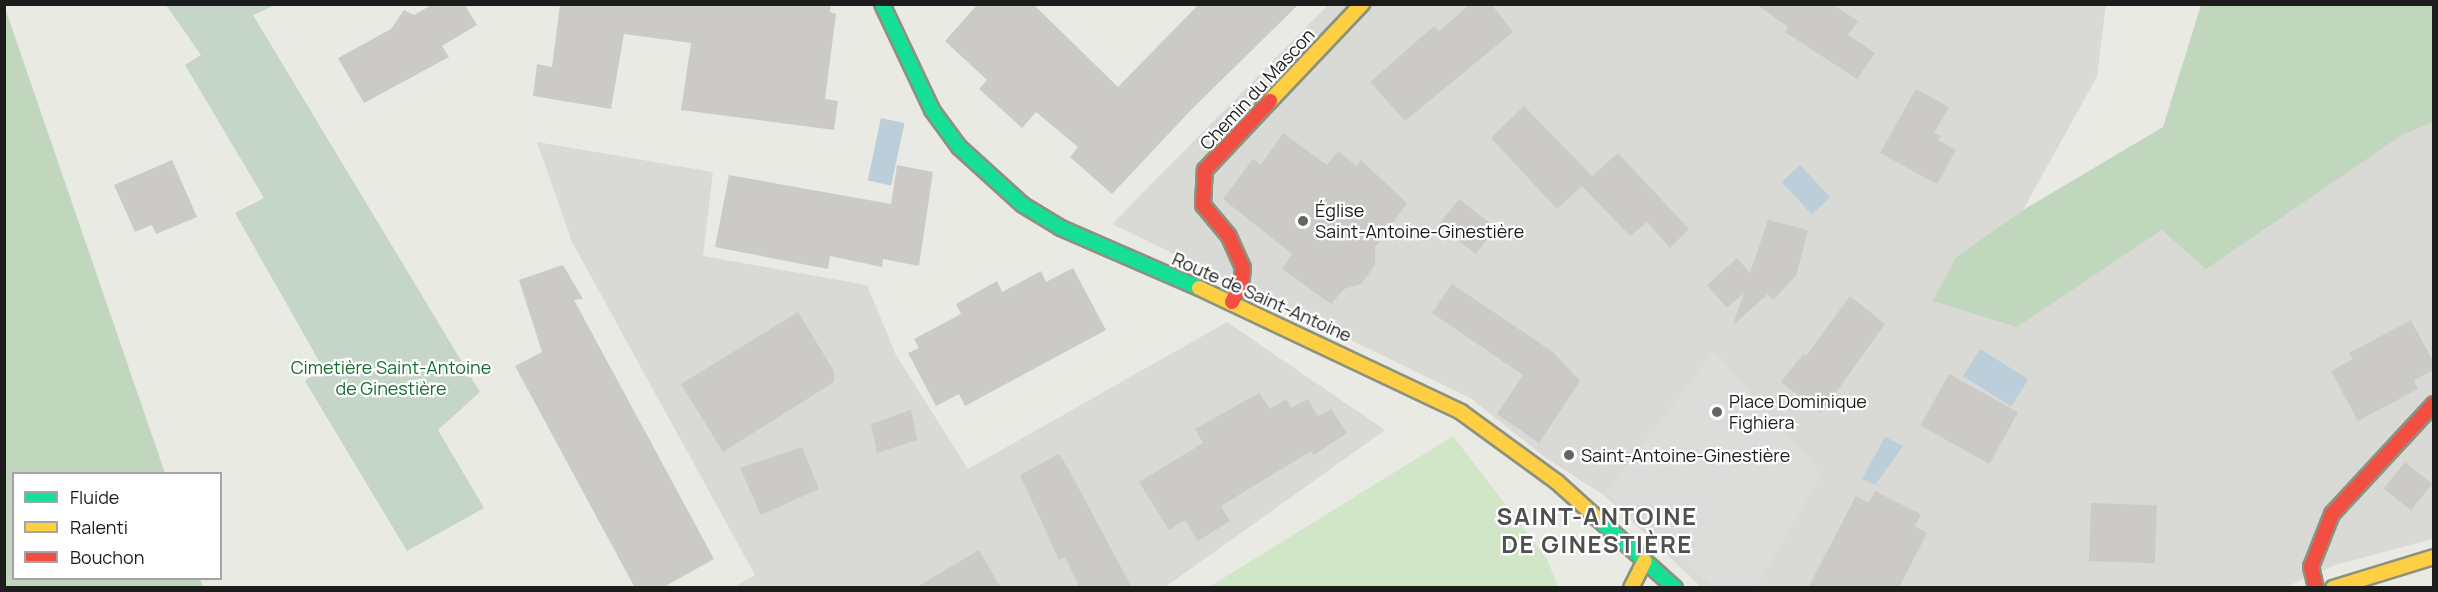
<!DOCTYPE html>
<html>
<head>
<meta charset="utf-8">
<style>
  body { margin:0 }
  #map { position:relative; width:2438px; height:592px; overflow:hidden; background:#eaeae5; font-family:Manrope,sans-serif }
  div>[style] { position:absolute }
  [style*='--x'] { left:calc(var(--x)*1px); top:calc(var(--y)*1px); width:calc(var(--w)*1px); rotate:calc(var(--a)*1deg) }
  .residential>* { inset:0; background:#d9d9d6 }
  .grass>* { inset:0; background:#d1e6c7 }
  .forest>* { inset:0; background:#c1d7bd }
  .cemetery>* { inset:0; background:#c5d5c8 }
  .parking>* { inset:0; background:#dcdcda }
  .water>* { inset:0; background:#bcceda; transform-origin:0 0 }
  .building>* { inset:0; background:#cbcac6; transform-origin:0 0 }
  .roads { filter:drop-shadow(2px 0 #8d927f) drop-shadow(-2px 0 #8d927f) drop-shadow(0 2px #8d927f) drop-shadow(0 -2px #8d927f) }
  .fast>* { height:14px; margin:-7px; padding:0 7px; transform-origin:7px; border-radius:7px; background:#16e098 }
  .slow>* { height:14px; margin:-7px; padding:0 7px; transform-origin:7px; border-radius:7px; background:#ffcf43 }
  .jam>* { height:14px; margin:-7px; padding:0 7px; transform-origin:7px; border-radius:7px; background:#f24e42 }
  .dots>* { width:16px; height:16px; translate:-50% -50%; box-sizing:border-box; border:3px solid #fff; border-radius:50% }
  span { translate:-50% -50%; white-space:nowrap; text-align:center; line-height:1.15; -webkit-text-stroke:4.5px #fff; paint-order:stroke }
  .street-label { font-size:18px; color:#1c1c1c }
  .poi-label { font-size:18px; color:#1c1c1c }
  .left { translate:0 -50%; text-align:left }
  .park-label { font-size:18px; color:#176e2f }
  .district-label { font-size:24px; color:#4f4f4f; font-weight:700; letter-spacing:1.5px }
  .frame { position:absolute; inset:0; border:6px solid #1c1c1c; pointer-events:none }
  .legend { position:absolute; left:12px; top:472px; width:210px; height:108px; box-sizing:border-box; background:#fff; border:2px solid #a4a4a4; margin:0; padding:8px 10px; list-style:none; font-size:18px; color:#1c1c1c }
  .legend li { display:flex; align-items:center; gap:12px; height:30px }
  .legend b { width:30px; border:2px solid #a4a4a4 }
</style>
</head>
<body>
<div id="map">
  <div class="residential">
    <i style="clip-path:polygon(1328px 5px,2106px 5px,2097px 77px,2023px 210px,1956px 257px,2017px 327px,2162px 230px,2433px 122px,2433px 539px,2335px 565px,2286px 587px,1701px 587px,1605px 496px,1546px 458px,1470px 398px,1112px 224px)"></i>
    <i style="clip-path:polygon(537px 142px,713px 172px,703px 256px,867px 285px,896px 355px,968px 469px,1227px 322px,1385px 430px,1165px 587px,734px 587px,755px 575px,572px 242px)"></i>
  </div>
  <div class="grass">
    <i style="clip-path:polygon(1453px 436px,1547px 559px,1558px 587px,1209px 587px)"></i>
  </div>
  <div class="forest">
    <i style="clip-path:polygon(4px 5px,165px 473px,14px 474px,14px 578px,200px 578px,203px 587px,5px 587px)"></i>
    <i style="clip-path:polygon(2201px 5px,2433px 5px,2433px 122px,2402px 135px,2206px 269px,2162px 230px,2017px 327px,1933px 301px,1956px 257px,2023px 210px,2163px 127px)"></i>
  </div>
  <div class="cemetery">
    <i style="clip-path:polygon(166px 5px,275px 5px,253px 15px,480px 392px,438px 430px,484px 508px,407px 551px,305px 381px,323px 368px,235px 213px,264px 198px,185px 65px,201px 55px)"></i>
  </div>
  <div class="parking">
    <i style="clip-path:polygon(1714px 351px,1822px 474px,1756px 587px,1714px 587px,1606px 492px)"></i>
  </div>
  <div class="water">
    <i style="left:881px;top:118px;width:24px;height:64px;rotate:12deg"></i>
    <i style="left:1800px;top:165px;width:44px;height:25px;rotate:47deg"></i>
    <i style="left:1980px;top:349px;width:57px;height:32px;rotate:32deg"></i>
    <i style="clip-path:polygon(1885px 437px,1903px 446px,1875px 485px,1862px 479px)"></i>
  </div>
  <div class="building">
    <i style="clip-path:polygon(433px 4px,464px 4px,477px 25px,442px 46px,449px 57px,364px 103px,338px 58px,391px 29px,404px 10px,414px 15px)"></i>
    <i style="clip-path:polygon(560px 4px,831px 4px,830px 12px,836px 14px,825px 99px,838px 101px,834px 130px,681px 110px,691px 43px,624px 34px,611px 109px,533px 96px,537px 64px,552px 67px)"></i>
    <i style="clip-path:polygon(978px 4px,1033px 4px,1118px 87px,1199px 4px,1299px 4px,1192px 109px,1112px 194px,1070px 157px,1078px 147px,1036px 112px,1022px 128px,979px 89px,987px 80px,945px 41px)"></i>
    <i style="clip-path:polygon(1470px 4px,1491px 4px,1513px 32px,1405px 121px,1370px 82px,1434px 26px,1439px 31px)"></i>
    <i style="clip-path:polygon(1756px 4px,1832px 4px,1858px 21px,1848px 35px,1875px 53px,1857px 79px,1785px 32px,1788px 27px)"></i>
    <i style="clip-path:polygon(1916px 89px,1949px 107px,1934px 133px,1941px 136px,1938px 140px,1956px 150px,1937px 184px,1880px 153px)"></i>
    <i style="clip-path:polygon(1524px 106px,1592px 176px,1618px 153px,1689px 229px,1670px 248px,1647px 222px,1630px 236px,1582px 186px,1557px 209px,1491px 138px)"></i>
    <i style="clip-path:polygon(1283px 133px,1327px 165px,1338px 151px,1357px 166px,1361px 160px,1407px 203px,1375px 248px,1375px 265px,1361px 284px,1344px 289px,1331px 304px,1282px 269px,1292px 254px,1223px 199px,1253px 159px,1261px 165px)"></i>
    <i style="clip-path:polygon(172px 160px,197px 217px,156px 234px,152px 225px,135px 232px,114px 185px)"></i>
    <i style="clip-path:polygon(897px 165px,933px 172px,919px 266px,883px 259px,882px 267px,830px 256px,828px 269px,715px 247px,729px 175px,891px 204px)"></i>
    <i style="left:1459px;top:199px;width:47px;height:33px;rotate:38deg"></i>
    <i style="clip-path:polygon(1768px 220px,1808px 230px,1796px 276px,1773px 300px,1768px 294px,1733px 325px,1744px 293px,1727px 308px,1707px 285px,1737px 258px,1750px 273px)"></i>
    <i style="clip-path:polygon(563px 265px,583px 299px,574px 300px,714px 559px,662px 588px,635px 588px,515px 366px,542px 352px,519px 280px)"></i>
    <i style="clip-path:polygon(1073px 268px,1106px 330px,965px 406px,959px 394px,936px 406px,908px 353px,919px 348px,914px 339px,961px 314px,956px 304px,997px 281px,1002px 292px,1041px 271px,1046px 282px)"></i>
    <i style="clip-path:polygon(1452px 284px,1553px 352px,1580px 381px,1539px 443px,1497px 414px,1523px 375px,1432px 313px)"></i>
    <i style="clip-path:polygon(1850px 296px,1885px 324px,1821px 413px,1781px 382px,1803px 354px,1806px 356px)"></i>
    <i style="clip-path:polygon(798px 312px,834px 371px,834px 382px,723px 452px,681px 384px)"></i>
    <i style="clip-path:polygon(2411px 320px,2433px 361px,2433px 370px,2414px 380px,2418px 389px,2358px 421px,2331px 371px,2353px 359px,2349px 353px)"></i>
    <i style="left:1949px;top:374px;width:79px;height:59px;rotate:29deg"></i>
    <i style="clip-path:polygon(1259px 393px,1270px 409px,1286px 399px,1291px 408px,1308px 399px,1318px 416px,1331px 409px,1347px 433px,1314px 455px,1311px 451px,1221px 506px,1230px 521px,1198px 541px,1185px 520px,1169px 530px,1139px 482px,1203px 443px,1195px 429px)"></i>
    <i style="clip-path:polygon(911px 410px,917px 440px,877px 453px,871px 424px)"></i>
    <i style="clip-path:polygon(802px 447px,819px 489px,761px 515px,740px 468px)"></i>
    <i style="clip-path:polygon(1059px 454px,1068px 468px,1132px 588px,1080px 588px,1065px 557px,1059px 560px,1020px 475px)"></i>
    <i style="left:2405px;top:462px;width:35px;height:34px;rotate:39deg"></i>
    <i style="clip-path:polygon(1875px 491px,1921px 514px,1915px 526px,1927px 533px,1899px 588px,1808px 588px,1856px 496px,1869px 503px)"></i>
    <i style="left:2091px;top:503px;width:66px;height:58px;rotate:2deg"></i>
    <i style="clip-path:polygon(979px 550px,1001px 588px,915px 588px)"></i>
  </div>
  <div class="roads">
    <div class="fast">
      <i style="--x:882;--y:4;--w:117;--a:64.7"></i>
      <i style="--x:932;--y:110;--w:46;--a:53.9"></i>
      <i style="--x:959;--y:147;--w:86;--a:42.2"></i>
      <i style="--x:1023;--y:205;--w:44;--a:31.2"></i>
      <i style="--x:1061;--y:228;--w:150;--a:23.5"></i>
      <i style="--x:1597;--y:518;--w:105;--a:41.9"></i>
    </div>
    <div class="slow">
      <i style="--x:1270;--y:101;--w:134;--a:-46.5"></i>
      <i style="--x:1199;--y:288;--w:290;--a:25.3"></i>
      <i style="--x:1461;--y:412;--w:119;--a:36.1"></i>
      <i style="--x:1557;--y:482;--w:54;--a:42"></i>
      <i style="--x:1631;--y:588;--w:30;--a:-63"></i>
      <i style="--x:2333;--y:588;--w:106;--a:-17.1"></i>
    </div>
    <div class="jam">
      <i style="--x:1232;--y:302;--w:19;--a:-62"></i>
      <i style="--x:1241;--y:285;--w:17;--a:-83"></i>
      <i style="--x:1243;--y:268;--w:36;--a:-114"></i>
      <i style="--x:1228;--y:235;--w:39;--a:-130"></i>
      <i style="--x:1203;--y:205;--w:35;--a:-87"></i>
      <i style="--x:1205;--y:170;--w:95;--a:-46.7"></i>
      <i style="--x:2316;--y:588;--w:22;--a:-103"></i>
      <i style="--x:2311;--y:567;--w:57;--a:-68.4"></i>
      <i style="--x:2332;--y:514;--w:150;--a:-47.2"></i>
    </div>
  </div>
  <div class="dots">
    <i style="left:1303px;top:221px;background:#646462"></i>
    <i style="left:1717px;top:412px;background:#646462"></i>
    <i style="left:1569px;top:455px;background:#646462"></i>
  </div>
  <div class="street-label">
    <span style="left:1257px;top:89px;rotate:-47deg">Chemin du Mascon</span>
    <span style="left:1262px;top:297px;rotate:24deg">Route de Saint-Antoine</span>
  </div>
  <div class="poi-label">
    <span class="left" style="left:1315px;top:221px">Église<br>Saint-Antoine-Ginestière</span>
    <span class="left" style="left:1729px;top:412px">Place Dominique<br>Fighiera</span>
    <span class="left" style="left:1581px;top:455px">Saint-Antoine-Ginestière</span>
  </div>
  <div class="park-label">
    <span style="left:391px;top:378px">Cimetière Saint-Antoine<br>de Ginestière</span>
  </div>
  <div class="district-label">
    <span style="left:1597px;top:530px">SAINT-ANTOINE<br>DE GINESTIÈRE</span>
  </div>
  <div class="frame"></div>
  <ul class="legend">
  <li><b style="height:8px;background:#16e098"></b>Fluide</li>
  <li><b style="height:8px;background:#ffcf43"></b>Ralenti</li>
  <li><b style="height:8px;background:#f24e42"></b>Bouchon</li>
  </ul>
</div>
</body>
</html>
